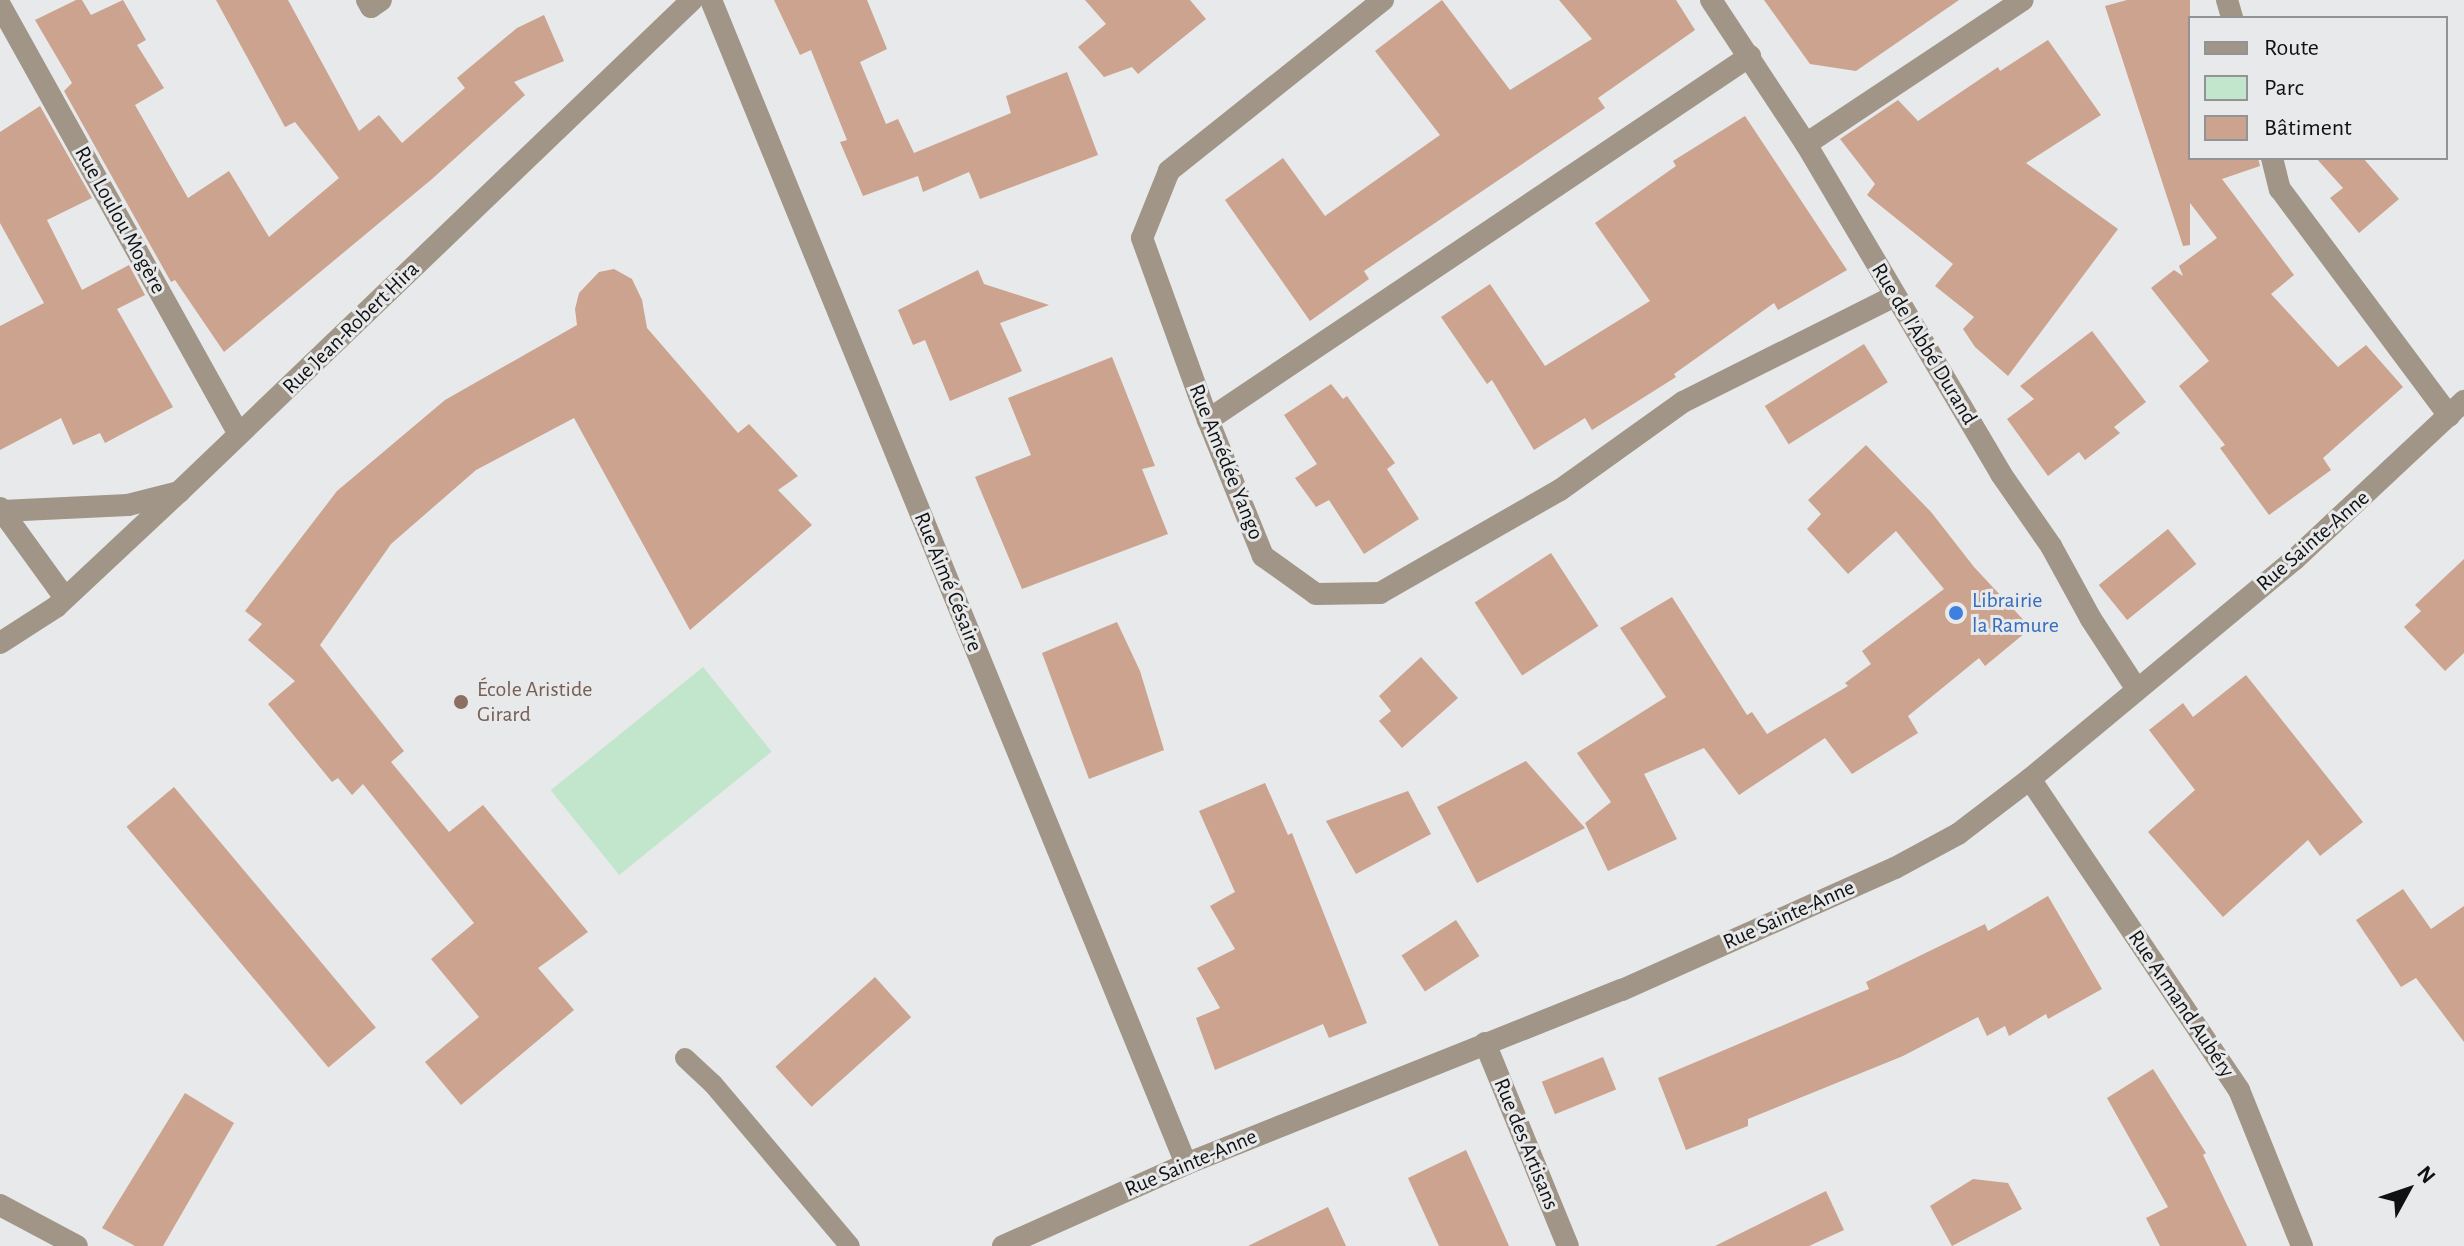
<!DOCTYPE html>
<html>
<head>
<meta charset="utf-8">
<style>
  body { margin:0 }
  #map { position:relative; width:2464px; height:1246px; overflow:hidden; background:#e7e9ea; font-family:"Alegreya Sans",sans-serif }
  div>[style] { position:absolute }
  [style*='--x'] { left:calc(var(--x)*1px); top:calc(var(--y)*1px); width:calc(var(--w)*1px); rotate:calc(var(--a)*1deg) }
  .green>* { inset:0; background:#c2e6cb; transform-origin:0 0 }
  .building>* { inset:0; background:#cba38e; transform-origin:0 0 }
  .service>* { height:20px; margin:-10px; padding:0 10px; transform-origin:10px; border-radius:10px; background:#a09586 }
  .minor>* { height:22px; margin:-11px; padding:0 11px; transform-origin:11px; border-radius:11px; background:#a09586 }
  .tertiary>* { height:22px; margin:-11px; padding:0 11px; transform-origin:11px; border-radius:11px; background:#a09586 }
  .dots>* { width:22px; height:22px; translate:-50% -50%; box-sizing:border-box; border:4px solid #e7e9ea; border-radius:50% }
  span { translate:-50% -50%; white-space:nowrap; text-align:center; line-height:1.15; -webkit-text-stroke:6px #e7e9ea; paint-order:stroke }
  .street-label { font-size:22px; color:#111112 }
  .shop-label { font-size:22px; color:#366cbe }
  .left { translate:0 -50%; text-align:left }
  .education-label { font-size:22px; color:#785e54 }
  .legend { position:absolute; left:2188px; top:16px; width:260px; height:144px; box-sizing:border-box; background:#e7e9ea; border:2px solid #919394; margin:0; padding:10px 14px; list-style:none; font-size:24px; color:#111112 }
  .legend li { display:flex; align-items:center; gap:16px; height:40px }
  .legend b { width:40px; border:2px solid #919394 }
  .north { position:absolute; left:2368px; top:1150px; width:80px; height:80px; -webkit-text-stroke:6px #e7e9ea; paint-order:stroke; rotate:50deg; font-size:22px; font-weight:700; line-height:32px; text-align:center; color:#111112 }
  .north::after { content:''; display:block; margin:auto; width:28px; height:36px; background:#111112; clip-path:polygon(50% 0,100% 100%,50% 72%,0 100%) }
</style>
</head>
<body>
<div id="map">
  <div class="green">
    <i style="left:703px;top:667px;width:109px;height:196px;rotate:51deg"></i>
  </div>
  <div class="building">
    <i style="clip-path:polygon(76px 0,82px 0,91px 15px,123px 0,146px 40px,137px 45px,164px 88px,135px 105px,188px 198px,229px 171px,269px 237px,339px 178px,295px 122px,285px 127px,216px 0,288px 0,359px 131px,379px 115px,402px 143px,465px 88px,457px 78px,517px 28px,544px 15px,564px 61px,514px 82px,525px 95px,432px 179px,224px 352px,175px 280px,171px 282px,64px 91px,72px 83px,35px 20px)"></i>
    <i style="clip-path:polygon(774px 0,867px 0,887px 49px,860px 62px,886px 124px,898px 119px,914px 153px,1011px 113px,1006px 96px,1067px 72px,1098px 155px,980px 199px,969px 172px,923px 192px,918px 176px,863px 196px,840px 142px,847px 140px,811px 50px,800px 55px)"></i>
    <i style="clip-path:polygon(1085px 0,1190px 0,1206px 19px,1138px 74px,1132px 67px,1104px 77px,1078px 47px,1106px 24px)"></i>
    <i style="clip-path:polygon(1442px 0,1510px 90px,1592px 39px,1559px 0,1676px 0,1695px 30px,1598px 98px,1605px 108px,1364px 271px,1369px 279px,1310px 321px,1225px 200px,1283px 158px,1325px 216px,1440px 135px,1375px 51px)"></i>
    <i style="clip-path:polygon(1764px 0,1959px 0,1856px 71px,1810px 64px)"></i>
    <i style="clip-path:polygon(2127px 0,2190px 0,2190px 158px,2258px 158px,2260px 166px,2222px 179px,2294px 275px,2271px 294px,2338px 367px,2366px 345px,2403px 387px,2323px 458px,2331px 470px,2269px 515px,2220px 448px,2225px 445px,2179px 386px,2209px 361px,2151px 288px,2174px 270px,2183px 276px,2179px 266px,2217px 238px,2190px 203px,2190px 245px,2183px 246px,2105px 6px)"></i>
    <i style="clip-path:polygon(2048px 40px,2101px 115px,2026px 163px,2118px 229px,2008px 376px,1975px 347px,1963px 329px,1974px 317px,1935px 286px,1953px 264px,1867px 195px,1875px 184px,1840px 139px,1898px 100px,1918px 121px,1998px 67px,2000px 71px)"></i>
    <i style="clip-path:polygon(40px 106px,92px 198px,47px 220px,82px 290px,129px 265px,145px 295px,117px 309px,173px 407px,105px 443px,100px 433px,73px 445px,61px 418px,0 450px,0 326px,44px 303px,0 223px,0 132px)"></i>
    <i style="clip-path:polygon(1745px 116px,1847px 270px,1778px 310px,1774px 303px,1674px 374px,1676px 377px,1592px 430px,1585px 418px,1534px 450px,1492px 380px,1487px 384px,1441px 317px,1490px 284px,1545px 366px,1650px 301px,1595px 223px,1676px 166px,1673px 161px)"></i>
    <i style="clip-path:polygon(2316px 158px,2363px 158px,2399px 199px,2359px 233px,2330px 198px,2343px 188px)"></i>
    <i style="clip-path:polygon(614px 269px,632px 279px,642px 300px,647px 328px,738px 433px,749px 424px,798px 476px,778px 490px,812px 525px,690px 630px,574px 418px,476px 470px,391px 544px,320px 645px,404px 751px,391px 762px,449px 832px,483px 805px,588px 932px,538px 968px,574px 1010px,461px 1105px,425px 1062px,479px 1017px,431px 959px,474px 923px,363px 784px,352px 795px,338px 778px,332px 782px,268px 704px,295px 681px,248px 640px,262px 624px,245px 611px,337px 491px,445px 400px,577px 325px,575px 309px,579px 293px,599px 272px)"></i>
    <i style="clip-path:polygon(978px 270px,984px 284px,1049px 305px,1000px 323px,1022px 371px,950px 401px,925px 340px,913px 345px,898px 310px)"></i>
    <i style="clip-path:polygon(2092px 331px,2146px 402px,2114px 427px,2120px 433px,2085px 460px,2079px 452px,2048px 476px,2007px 419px,2034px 399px,2020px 386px)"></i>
    <i style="left:1864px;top:344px;width:45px;height:117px;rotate:58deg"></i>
    <i style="clip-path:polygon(1112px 357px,1155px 466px,1142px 469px,1168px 534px,1022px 589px,975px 477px,1031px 455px,1008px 398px)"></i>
    <i style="clip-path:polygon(1331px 384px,1343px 399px,1347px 396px,1395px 463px,1387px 469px,1419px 519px,1364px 554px,1329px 500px,1316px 507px,1295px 478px,1317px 464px,1284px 415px)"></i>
    <i style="clip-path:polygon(1866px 445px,1931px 512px,1974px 567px,2031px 628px,1985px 666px,1979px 658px,1908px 716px,1918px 733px,1852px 774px,1825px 738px,1739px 795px,1704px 748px,1644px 774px,1677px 839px,1608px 871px,1585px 823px,1611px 802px,1577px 753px,1666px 697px,1620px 628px,1672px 597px,1747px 715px,1752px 712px,1767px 734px,1848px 686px,1845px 683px,1871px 664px,1862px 651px,1944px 589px,1896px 531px,1848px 574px,1807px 529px,1821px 514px,1808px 500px)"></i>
    <i style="left:2168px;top:529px;width:45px;height:89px;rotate:51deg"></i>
    <i style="left:1551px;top:553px;width:87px;height:91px;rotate:57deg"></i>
    <i style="clip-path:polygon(2464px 559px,2464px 653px,2445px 671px,2404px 627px,2421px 611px,2415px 605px)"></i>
    <i style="clip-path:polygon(1117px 622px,1140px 671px,1164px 750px,1089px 779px,1042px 653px)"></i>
    <i style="clip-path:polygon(1421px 657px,1458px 698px,1402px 748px,1379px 721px,1391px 711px,1379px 696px)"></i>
    <i style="clip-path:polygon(2246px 675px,2363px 822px,2320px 856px,2308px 840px,2223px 917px,2148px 832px,2195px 790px,2149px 730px,2183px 703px,2193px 717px)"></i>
    <i style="clip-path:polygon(1526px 761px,1585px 828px,1477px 883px,1437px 807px)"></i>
    <i style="clip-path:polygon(1265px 783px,1288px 835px,1292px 833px,1367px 1023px,1329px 1038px,1323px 1024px,1215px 1070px,1196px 1018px,1220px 1008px,1197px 968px,1235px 949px,1210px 906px,1235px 892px,1199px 811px)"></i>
    <i style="left:174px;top:787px;width:314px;height:62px;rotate:50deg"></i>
    <i style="clip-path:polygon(1408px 791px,1431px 834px,1356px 874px,1326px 821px)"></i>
    <i style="clip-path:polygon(2403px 889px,2431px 929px,2464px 906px,2464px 1042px,2416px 978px,2401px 987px,2356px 920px)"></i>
    <i style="clip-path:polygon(2048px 896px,2102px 989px,2048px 1019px,2046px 1014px,2009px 1036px,2005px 1026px,1987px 1036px,1978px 1017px,1903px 1056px,1748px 1119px,1748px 1126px,1686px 1150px,1658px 1078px,1869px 989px,1866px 982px,1985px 924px,1988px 931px)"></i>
    <i style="left:1456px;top:920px;width:43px;height:65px;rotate:57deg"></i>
    <i style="left:875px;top:977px;width:54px;height:134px;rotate:48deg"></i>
    <i style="left:1603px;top:1057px;width:35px;height:66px;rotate:68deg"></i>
    <i style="clip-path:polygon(2153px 1069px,2206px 1153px,2203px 1155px,2247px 1246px,2160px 1246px,2146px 1218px,2168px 1207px,2107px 1098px)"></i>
    <i style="clip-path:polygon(185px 1093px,234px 1123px,163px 1246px,135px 1246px,102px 1228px)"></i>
    <i style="clip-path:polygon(1466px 1150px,1489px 1201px,1509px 1246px,1439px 1246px,1408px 1178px)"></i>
    <i style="clip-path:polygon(1973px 1179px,2008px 1183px,2022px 1209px,1952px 1246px,1930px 1206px)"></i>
    <i style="clip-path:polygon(1826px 1191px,1844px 1230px,1809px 1246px,1715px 1246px)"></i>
    <i style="clip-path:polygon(1328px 1207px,1346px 1246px,1248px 1246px)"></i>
  </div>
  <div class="service">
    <i style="--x:685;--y:1058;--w:38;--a:43"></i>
    <i style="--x:713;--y:1084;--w:212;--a:49.8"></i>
  </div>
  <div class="minor">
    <i style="--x:367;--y:0;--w:8;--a:60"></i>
    <i style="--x:371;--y:7;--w:12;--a:-35"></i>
    <i style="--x:711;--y:0;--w:1257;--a:67.8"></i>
    <i style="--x:1383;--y:0;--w:274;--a:141.4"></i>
    <i style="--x:1169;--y:171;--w:72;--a:111.9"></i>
    <i style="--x:1142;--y:238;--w:194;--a:70.1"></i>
    <i style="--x:1208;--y:420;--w:147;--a:68"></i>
    <i style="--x:1263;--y:556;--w:65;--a:35.6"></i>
    <i style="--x:1316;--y:594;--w:64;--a:-0.9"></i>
    <i style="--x:1380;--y:593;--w:207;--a:-29.8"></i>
    <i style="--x:1560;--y:490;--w:151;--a:-35.6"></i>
    <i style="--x:1683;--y:402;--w:237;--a:-26.6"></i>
    <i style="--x:1711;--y:0;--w:173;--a:56.6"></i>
    <i style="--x:1806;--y:144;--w:383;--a:59.4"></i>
    <i style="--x:2001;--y:474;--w:88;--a:55.2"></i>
    <i style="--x:2051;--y:546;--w:83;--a:61.3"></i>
    <i style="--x:2091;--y:619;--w:82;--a:56.9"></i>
    <i style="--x:2227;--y:0;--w:19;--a:74"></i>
    <i style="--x:0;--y:5;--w:491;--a:60.9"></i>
    <i style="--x:1806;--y:144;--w:260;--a:-33.6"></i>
    <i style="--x:2272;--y:158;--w:32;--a:76"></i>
    <i style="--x:2280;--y:189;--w:283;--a:53.3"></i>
    <i style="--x:1208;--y:420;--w:653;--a:-33.88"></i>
    <i style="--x:0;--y:508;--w:4;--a:56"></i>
    <i style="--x:2;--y:511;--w:126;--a:-2.7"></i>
    <i style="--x:128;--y:505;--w:53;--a:-14.3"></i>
    <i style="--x:2;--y:511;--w:107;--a:54.1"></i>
    <i style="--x:2030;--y:779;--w:375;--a:56.1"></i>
    <i style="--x:2239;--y:1090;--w:168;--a:68"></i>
    <i style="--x:1485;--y:1043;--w:219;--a:67.8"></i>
    <i style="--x:0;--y:1205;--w:87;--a:28"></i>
    <i style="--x:1003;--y:1246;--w:201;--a:-24.1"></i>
    <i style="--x:1186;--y:1164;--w:469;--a:-21.8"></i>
    <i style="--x:1622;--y:990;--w:299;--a:-24.1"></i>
    <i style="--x:1895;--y:868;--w:72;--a:-28.4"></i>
    <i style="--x:1958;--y:834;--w:91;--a:-37.4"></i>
    <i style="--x:2030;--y:779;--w:343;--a:-39.7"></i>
    <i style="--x:2294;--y:560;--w:233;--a:-43.1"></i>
  </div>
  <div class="tertiary">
    <i style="--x:0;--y:643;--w:67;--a:-32.7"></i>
    <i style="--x:56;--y:607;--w:168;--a:-43.1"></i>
    <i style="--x:179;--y:492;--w:711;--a:-43.8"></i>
  </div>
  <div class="dots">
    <i style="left:1956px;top:613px;background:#3f7fe0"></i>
    <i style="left:461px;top:702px;background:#8d6e63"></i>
  </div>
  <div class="street-label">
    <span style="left:120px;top:220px;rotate:61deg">Rue Loulou Mogère</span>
    <span style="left:351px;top:328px;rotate:-44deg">Rue Jean-Robert Hira</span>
    <span style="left:1924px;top:344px;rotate:59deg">Rue de l'Abbé Durand</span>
    <span style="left:1226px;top:462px;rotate:68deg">Rue Amédée Yango</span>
    <span style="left:2313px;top:541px;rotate:-41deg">Rue Sainte-Anne</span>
    <span style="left:948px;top:582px;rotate:68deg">Rue Aimé Césaire</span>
    <span style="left:1789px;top:915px;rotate:-24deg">Rue Sainte-Anne</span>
    <span style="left:2181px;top:1004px;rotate:56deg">Rue Armand Aubéry</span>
    <span style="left:1526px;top:1144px;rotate:68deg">Rue des Artisans</span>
    <span style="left:1191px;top:1163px;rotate:-23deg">Rue Sainte-Anne</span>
  </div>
  <div class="shop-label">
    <span class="left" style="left:1972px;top:613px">Librairie<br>la Ramure</span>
  </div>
  <div class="education-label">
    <span class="left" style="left:477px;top:702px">École Aristide<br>Girard</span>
  </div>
  <ul class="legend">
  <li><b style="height:10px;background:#a09586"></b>Route</li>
  <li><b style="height:22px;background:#c2e6cb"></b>Parc</li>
  <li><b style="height:22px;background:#cba38e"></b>Bâtiment</li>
  </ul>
  <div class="north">N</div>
</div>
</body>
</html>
